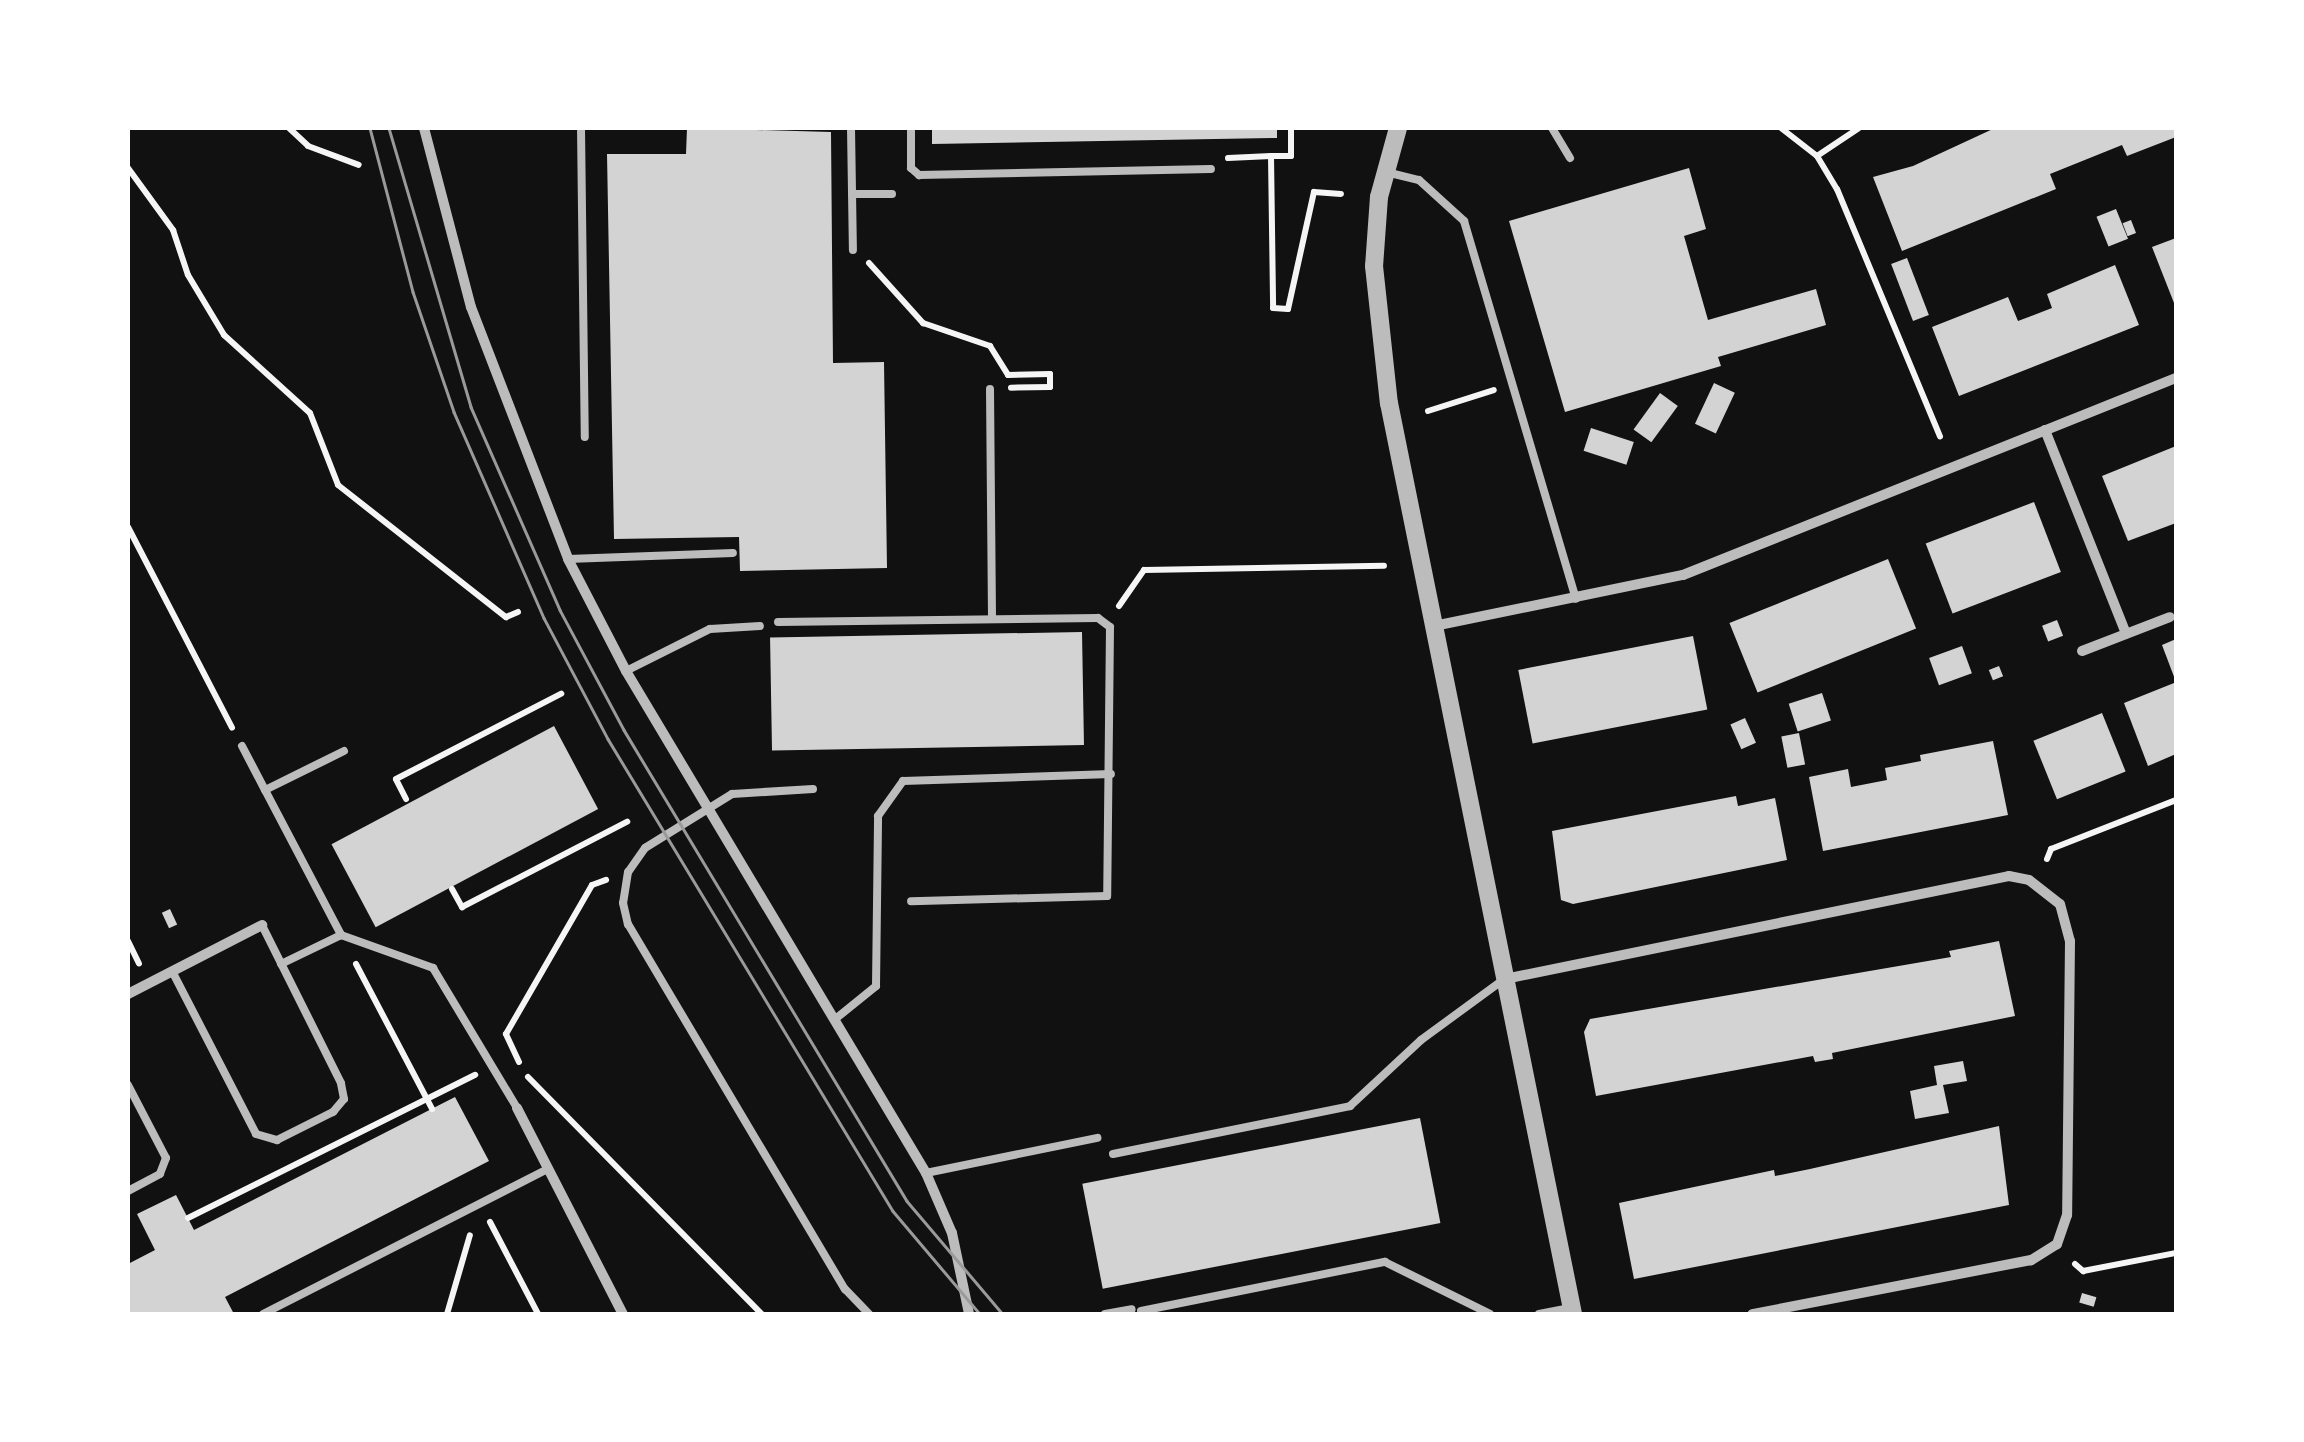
<!DOCTYPE html>
<html>
<head>
<meta charset="utf-8">
<style>
  body { margin:0 }
  #map { position:relative; width:2304px; height:1442px; overflow:hidden; background:#111; font-family:"Work Sans",sans-serif }
  div>[style] { position:absolute }
  [style*='--x'] { left:calc(var(--x)*1px); top:calc(var(--y)*1px); width:calc(var(--w)*1px); rotate:calc(var(--a)*1deg) }
  .building>* { inset:0; background:#d3d3d3; transform-origin:0 0 }
  .path>* { height:6px; margin:-3px; padding:0 3px; transform-origin:3px; border-radius:3px; background:#f5f5f5 }
  .service>* { height:8px; margin:-4px; padding:0 4px; transform-origin:4px; border-radius:4px; background:#bcbcbc }
  .minor>* { height:10px; margin:-5px; padding:0 5px; transform-origin:5px; border-radius:5px; background:#bcbcbc }
  .tertiary>* { height:18px; margin:-9px; padding:0 9px; transform-origin:9px; border-radius:9px; background:#bcbcbc }
  .tram>* { height:2.5px; margin:-1.25px; padding:0 1.25px; transform-origin:1.25px; border-radius:1.25px; background:#9a9a9a }
  span { translate:-50% -50%; white-space:nowrap; text-align:center; line-height:1.15; -webkit-text-stroke:8px #fff; paint-order:stroke }
  .frame { position:absolute; inset:0; border:130px solid #fff; pointer-events:none }
</style>
</head>
<body>
<div id="map">
  <div class="building">
    <i style="clip-path:polygon(687px 128px,831px 132px,833px 363px,884px 362px,887px 568px,740px 571px,739px 537px,614px 539px,607px 154px,686px 154px)"></i>
    <i style="clip-path:polygon(932px 128px,1277px 128px,1277px 138px,932px 144px)"></i>
    <i style="clip-path:polygon(1995px 128px,2176px 128px,2176px 137px,2127px 156px,2122px 145px,2050px 174px,2056px 189px,1902px 251px,1873px 177px,1913px 166px)"></i>
    <i style="clip-path:polygon(1689px 168px,1706px 229px,1684px 236px,1708px 320px,1816px 289px,1826px 325px,1718px 357px,1721px 366px,1565px 412px,1509px 221px)"></i>
    <i style="left:2116px;top:209px;width:32px;height:21px;rotate:68deg"></i>
    <i style="left:2131px;top:220px;width:14px;height:9px;rotate:69deg"></i>
    <i style="clip-path:polygon(2176px 238px,2176px 308px,2152px 247px)"></i>
    <i style="left:1907px;top:258px;width:61px;height:17px;rotate:69deg"></i>
    <i style="clip-path:polygon(2115px 265px,2139px 325px,1959px 396px,1932px 327px,2008px 297px,2018px 321px,2052px 308px,2047px 294px)"></i>
    <i style="left:1714px;top:383px;width:23px;height:45px;rotate:25deg"></i>
    <i style="left:1660px;top:393px;width:22px;height:45px;rotate:36deg"></i>
    <i style="left:1591px;top:428px;width:45px;height:24px;rotate:18deg"></i>
    <i style="clip-path:polygon(2176px 446px,2176px 523px,2128px 541px,2102px 476px)"></i>
    <i style="left:2034px;top:502px;width:75px;height:116px;rotate:69deg"></i>
    <i style="left:1888px;top:559px;width:75px;height:171px;rotate:68deg"></i>
    <i style="left:2057px;top:620px;width:17px;height:16px;rotate:69deg"></i>
    <i style="left:1082px;top:632px;width:113px;height:312px;rotate:89deg"></i>
    <i style="left:1693px;top:636px;width:75px;height:178px;rotate:79deg"></i>
    <i style="clip-path:polygon(2176px 639px,2176px 682px,2162px 645px)"></i>
    <i style="left:1962px;top:646px;width:29px;height:35px;rotate:70deg"></i>
    <i style="left:1999px;top:666px;width:11px;height:11px;rotate:68deg"></i>
    <i style="clip-path:polygon(2174px 683px,2176px 754px,2148px 766px,2124px 703px)"></i>
    <i style="left:1822px;top:693px;width:29px;height:35px;rotate:72deg"></i>
    <i style="left:2102px;top:713px;width:63px;height:74px;rotate:68deg"></i>
    <i style="left:1745px;top:718px;width:27px;height:16px;rotate:66deg"></i>
    <i style="left:554px;top:726px;width:94px;height:252px;rotate:62deg"></i>
    <i style="left:1799px;top:733px;width:32px;height:18px;rotate:79deg"></i>
    <i style="clip-path:polygon(1993px 741px,2008px 815px,1823px 851px,1809px 777px,1848px 769px,1851px 787px,1887px 780px,1885px 768px,1921px 761px,1920px 755px)"></i>
    <i style="clip-path:polygon(1736px 796px,1738px 806px,1775px 798px,1787px 860px,1573px 904px,1561px 900px,1552px 831px)"></i>
    <i style="left:170px;top:909px;width:17px;height:9px;rotate:65deg"></i>
    <i style="clip-path:polygon(1999px 941px,2015px 1016px,1832px 1053px,1833px 1059px,1815px 1062px,1813px 1056px,1596px 1096px,1584px 1032px,1590px 1019px,1951px 957px,1949px 951px)"></i>
    <i style="clip-path:polygon(1963px 1061px,1967px 1081px,1943px 1085px,1949px 1113px,1915px 1119px,1910px 1091px,1937px 1085px,1934px 1066px)"></i>
    <i style="clip-path:polygon(455px 1097px,489px 1161px,225px 1297px,234px 1314px,128px 1314px,128px 1264px,155px 1250px,137px 1214px,176px 1195px,194px 1230px)"></i>
    <i style="left:1420px;top:1118px;width:107px;height:344px;rotate:79deg"></i>
    <i style="clip-path:polygon(1999px 1126px,2009px 1205px,1634px 1279px,1619px 1203px,1774px 1170px,1775px 1176px,1810px 1169px)"></i>
    <i style="left:2082px;top:1293px;width:15px;height:10px;rotate:16deg"></i>
  </div>
  <div class="path">
    <i style="--x:289;--y:128;--w:26;--a:43"></i>
    <i style="--x:308;--y:146;--w:54;--a:20.4"></i>
    <i style="--x:1291;--y:128;--w:28;--a:90"></i>
    <i style="--x:1291;--y:156;--w:20;--a:180"></i>
    <i style="--x:1271;--y:156;--w:152;--a:89.2"></i>
    <i style="--x:1273;--y:308;--w:15;--a:4"></i>
    <i style="--x:1288;--y:309;--w:120;--a:-77.5"></i>
    <i style="--x:1314;--y:192;--w:27;--a:4"></i>
    <i style="--x:1781;--y:128;--w:46;--a:37.9"></i>
    <i style="--x:1817;--y:156;--w:39;--a:59"></i>
    <i style="--x:1837;--y:189;--w:268;--a:67.4"></i>
    <i style="--x:1817;--y:156;--w:50;--a:-33.7"></i>
    <i style="--x:1228;--y:158;--w:43;--a:-2.7"></i>
    <i style="--x:128;--y:168;--w:77;--a:54"></i>
    <i style="--x:173;--y:230;--w:47;--a:71.6"></i>
    <i style="--x:188;--y:275;--w:70;--a:59"></i>
    <i style="--x:224;--y:335;--w:116;--a:42.2"></i>
    <i style="--x:310;--y:413;--w:77;--a:68.7"></i>
    <i style="--x:338;--y:485;--w:214;--a:38.2"></i>
    <i style="--x:506;--y:617;--w:13;--a:-23"></i>
    <i style="--x:869;--y:263;--w:81;--a:48"></i>
    <i style="--x:923;--y:323;--w:71;--a:18.9"></i>
    <i style="--x:990;--y:346;--w:34;--a:58"></i>
    <i style="--x:1008;--y:375;--w:42;--a:-1.4"></i>
    <i style="--x:1050;--y:374;--w:13;--a:90"></i>
    <i style="--x:1050;--y:387;--w:39;--a:179"></i>
    <i style="--x:1428;--y:411;--w:69;--a:-17.7"></i>
    <i style="--x:128;--y:527;--w:226;--a:62.6"></i>
    <i style="--x:1119;--y:606;--w:44;--a:-55.2"></i>
    <i style="--x:1144;--y:570;--w:240;--a:-1"></i>
    <i style="--x:406;--y:799;--w:22;--a:-117"></i>
    <i style="--x:396;--y:779;--w:186;--a:-27.3"></i>
    <i style="--x:2047;--y:859;--w:11;--a:-68"></i>
    <i style="--x:2051;--y:849;--w:134;--a:-21.4"></i>
    <i style="--x:452;--y:889;--w:21;--a:61"></i>
    <i style="--x:462;--y:907;--w:186;--a:-27.3"></i>
    <i style="--x:128;--y:941;--w:25;--a:64"></i>
    <i style="--x:356;--y:964;--w:164;--a:62.3"></i>
    <i style="--x:519;--y:1062;--w:31;--a:-115"></i>
    <i style="--x:506;--y:1034;--w:172;--a:-60"></i>
    <i style="--x:592;--y:885;--w:15;--a:-20"></i>
    <i style="--x:528;--y:1077;--w:333;--a:45.4"></i>
    <i style="--x:188;--y:1218;--w:321;--a:-26.5"></i>
    <i style="--x:490;--y:1222;--w:104;--a:62.4"></i>
    <i style="--x:2075;--y:1264;--w:11;--a:41"></i>
    <i style="--x:2083;--y:1271;--w:95;--a:-11"></i>
    <i style="--x:447;--y:1314;--w:82;--a:-73.8"></i>
  </div>
  <div class="service">
    <i style="--x:581;--y:128;--w:309;--a:89.3"></i>
    <i style="--x:851;--y:128;--w:122;--a:89.1"></i>
    <i style="--x:911;--y:128;--w:40;--a:90"></i>
    <i style="--x:911;--y:168;--w:11;--a:41"></i>
    <i style="--x:919;--y:175;--w:292;--a:-1.2"></i>
    <i style="--x:1552;--y:128;--w:35;--a:59"></i>
    <i style="--x:1386;--y:172;--w:34;--a:14"></i>
    <i style="--x:1419;--y:180;--w:61;--a:42.3"></i>
    <i style="--x:1464;--y:221;--w:394;--a:73.5"></i>
    <i style="--x:852;--y:194;--w:40;--a:0"></i>
    <i style="--x:990;--y:389;--w:230;--a:89.5"></i>
    <i style="--x:568;--y:559;--w:165;--a:-2.1"></i>
    <i style="--x:778;--y:622;--w:320;--a:-0.7"></i>
    <i style="--x:1098;--y:618;--w:15;--a:37"></i>
    <i style="--x:1110;--y:627;--w:269;--a:90.6"></i>
    <i style="--x:1107;--y:896;--w:196;--a:178.5"></i>
    <i style="--x:626;--y:671;--w:94;--a:-26.6"></i>
    <i style="--x:710;--y:629;--w:50;--a:-3.4"></i>
    <i style="--x:242;--y:746;--w:50;--a:62.4"></i>
    <i style="--x:344;--y:751;--w:88;--a:153.7"></i>
    <i style="--x:265;--y:790;--w:164;--a:62.3"></i>
    <i style="--x:341;--y:935;--w:98;--a:19.7"></i>
    <i style="--x:433;--y:968;--w:163;--a:59"></i>
    <i style="--x:813;--y:789;--w:81;--a:176.5"></i>
    <i style="--x:732;--y:794;--w:102;--a:148.2"></i>
    <i style="--x:645;--y:848;--w:29;--a:125"></i>
    <i style="--x:628;--y:872;--w:31;--a:99"></i>
    <i style="--x:623;--y:903;--w:22;--a:77"></i>
    <i style="--x:628;--y:924;--w:425;--a:59.3"></i>
    <i style="--x:845;--y:1289;--w:35;--a:46"></i>
    <i style="--x:281;--y:964;--w:67;--a:-25.8"></i>
    <i style="--x:172;--y:971;--w:183;--a:62.7"></i>
    <i style="--x:256;--y:1134;--w:22;--a:16"></i>
    <i style="--x:277;--y:1140;--w:63;--a:-26.6"></i>
    <i style="--x:333;--y:1112;--w:17;--a:-50"></i>
    <i style="--x:344;--y:1099;--w:16;--a:-101"></i>
    <i style="--x:341;--y:1083;--w:177;--a:-116.6"></i>
    <i style="--x:834;--y:1020;--w:54;--a:-39"></i>
    <i style="--x:876;--y:986;--w:170;--a:-89.3"></i>
    <i style="--x:878;--y:816;--w:43;--a:-54.5"></i>
    <i style="--x:903;--y:781;--w:208;--a:-1.9"></i>
    <i style="--x:128;--y:1085;--w:82;--a:62.5"></i>
    <i style="--x:166;--y:1158;--w:17;--a:111"></i>
    <i style="--x:160;--y:1174;--w:36;--a:152"></i>
    <i style="--x:1113;--y:1154;--w:242;--a:-11.4"></i>
    <i style="--x:1350;--y:1106;--w:97;--a:-42.9"></i>
    <i style="--x:1421;--y:1040;--w:102;--a:-36.2"></i>
    <i style="--x:926;--y:1173;--w:175;--a:-11.6"></i>
    <i style="--x:1141;--y:1311;--w:249;--a:-11.4"></i>
    <i style="--x:1385;--y:1262;--w:117;--a:26.3"></i>
    <i style="--x:263;--y:1314;--w:320;--a:-27"></i>
    <i style="--x:1105;--y:1314;--w:27;--a:-10"></i>
    <i style="--x:1539;--y:1314;--w:33;--a:-11"></i>
  </div>
  <div class="minor">
    <i style="--x:424;--y:128;--w:185;--a:75.3"></i>
    <i style="--x:471;--y:307;--w:270;--a:68.9"></i>
    <i style="--x:568;--y:559;--w:126;--a:62.6"></i>
    <i style="--x:626;--y:671;--w:585;--a:59.14"></i>
    <i style="--x:926;--y:1173;--w:65;--a:66.6"></i>
    <i style="--x:952;--y:1233;--w:83;--a:78.1"></i>
    <i style="--x:2045;--y:430;--w:219;--a:68.3"></i>
    <i style="--x:1434;--y:626;--w:254;--a:-11.6"></i>
    <i style="--x:1683;--y:575;--w:531;--a:-21.78"></i>
    <i style="--x:2082;--y:651;--w:94;--a:-21.1"></i>
    <i style="--x:1505;--y:979;--w:514;--a:-11.55"></i>
    <i style="--x:2009;--y:876;--w:20;--a:11"></i>
    <i style="--x:2029;--y:880;--w:39;--a:38"></i>
    <i style="--x:2060;--y:904;--w:38;--a:75"></i>
    <i style="--x:2070;--y:941;--w:274;--a:90.6"></i>
    <i style="--x:2067;--y:1215;--w:31;--a:109"></i>
    <i style="--x:2057;--y:1244;--w:31;--a:148"></i>
    <i style="--x:2031;--y:1260;--w:284;--a:169"></i>
    <i style="--x:128;--y:994;--w:151;--a:-27.2"></i>
    <i style="--x:517;--y:1108;--w:232;--a:62.8"></i>
  </div>
  <div class="tertiary">
    <i style="--x:1398;--y:128;--w:72;--a:105.4"></i>
    <i style="--x:1379;--y:197;--w:69;--a:94.1"></i>
    <i style="--x:1374;--y:266;--w:138;--a:83.8"></i>
    <i style="--x:1389;--y:403;--w:929;--a:78.58"></i>
  </div>
  <div class="tram">
    <i style="--x:370;--y:128;--w:170;--a:75.3"></i>
    <i style="--x:413;--y:292;--w:127;--a:71.1"></i>
    <i style="--x:454;--y:412;--w:225;--a:66.4"></i>
    <i style="--x:544;--y:618;--w:137;--a:62.1"></i>
    <i style="--x:608;--y:739;--w:551;--a:58.88"></i>
    <i style="--x:893;--y:1211;--w:135;--a:49.8"></i>
    <i style="--x:389;--y:128;--w:291;--a:73.6"></i>
    <i style="--x:471;--y:407;--w:222;--a:66.3"></i>
    <i style="--x:560;--y:610;--w:136;--a:61.9"></i>
    <i style="--x:624;--y:730;--w:549;--a:59"></i>
    <i style="--x:907;--y:1201;--w:148;--a:49.7"></i>
  </div>
  <div class="frame"></div>
</div>
</body>
</html>
